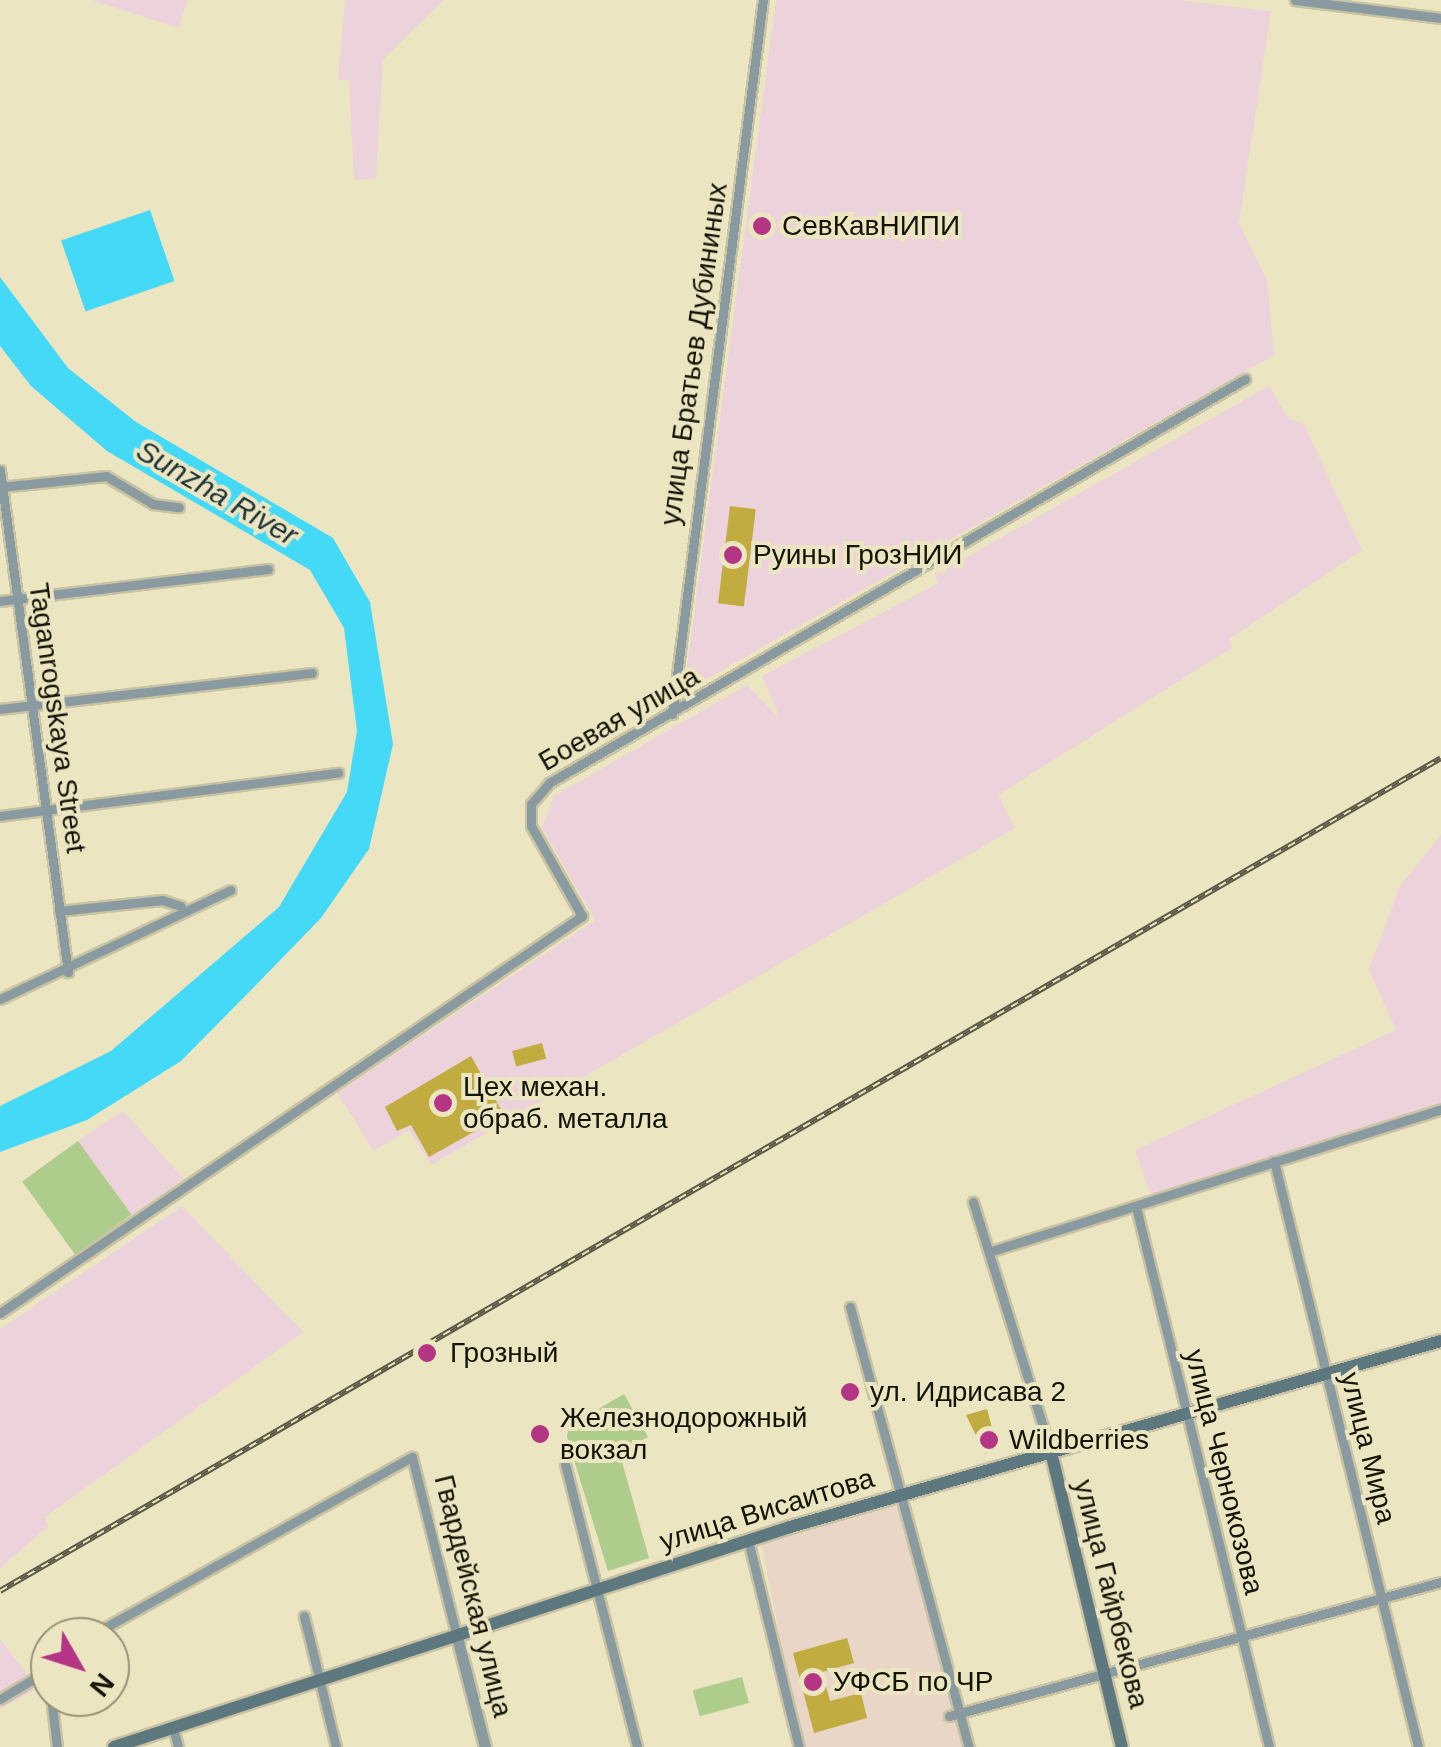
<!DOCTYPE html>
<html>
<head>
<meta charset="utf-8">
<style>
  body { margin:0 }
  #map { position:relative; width:1441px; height:1747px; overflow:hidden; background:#ece5c1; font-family:Arial,sans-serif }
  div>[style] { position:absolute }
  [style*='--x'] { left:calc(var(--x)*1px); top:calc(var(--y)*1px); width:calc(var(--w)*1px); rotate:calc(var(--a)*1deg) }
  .commercial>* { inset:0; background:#ead6c7 }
  .industrial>* { inset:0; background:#ecd3db }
  .green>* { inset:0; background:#aecc8b; transform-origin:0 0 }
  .water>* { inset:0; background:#43d9f7; transform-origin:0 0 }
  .building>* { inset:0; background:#c1ac3f; transform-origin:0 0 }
  .roads { filter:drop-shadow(2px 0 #cac3a3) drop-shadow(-2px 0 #cac3a3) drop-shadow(0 2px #cac3a3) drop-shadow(0 -2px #cac3a3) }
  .minor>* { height:9px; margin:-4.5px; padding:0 4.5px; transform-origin:4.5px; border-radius:4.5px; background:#899ba0 }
  .tertiary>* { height:11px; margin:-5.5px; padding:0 5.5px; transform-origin:5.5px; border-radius:5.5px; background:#899ba0 }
  .secondary>* { height:12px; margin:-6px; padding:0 6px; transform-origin:6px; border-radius:6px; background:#5d787f }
  .rail>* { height:6px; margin-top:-3px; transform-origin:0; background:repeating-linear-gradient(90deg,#ece5c1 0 8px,#5c5844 0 16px); box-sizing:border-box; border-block:2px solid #5c5844 }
  .dots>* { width:28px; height:28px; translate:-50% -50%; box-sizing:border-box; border:5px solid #ece5c1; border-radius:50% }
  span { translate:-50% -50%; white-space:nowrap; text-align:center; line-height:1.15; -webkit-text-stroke:8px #ece5c1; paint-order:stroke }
  .poi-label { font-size:28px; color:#151206 }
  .left { translate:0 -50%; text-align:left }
  .street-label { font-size:28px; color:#151206 }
  .water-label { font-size:30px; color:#1c3439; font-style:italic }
  .north { position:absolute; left:30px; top:1617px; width:100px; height:100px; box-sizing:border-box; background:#ece5c1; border:2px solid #969176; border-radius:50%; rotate:129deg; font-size:28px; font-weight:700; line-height:40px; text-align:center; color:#151206 }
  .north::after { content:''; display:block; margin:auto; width:35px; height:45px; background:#b33583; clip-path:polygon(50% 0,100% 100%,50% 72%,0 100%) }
</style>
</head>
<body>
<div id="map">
  <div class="commercial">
    <i style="clip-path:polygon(902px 1488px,969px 1747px,801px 1747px,759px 1532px)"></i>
  </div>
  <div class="industrial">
    <i style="clip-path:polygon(91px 0,187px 0,179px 28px)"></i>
    <i style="clip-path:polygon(345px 0,444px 0,383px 59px,376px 178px,354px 180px,349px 80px,338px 80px)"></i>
    <i style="clip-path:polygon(776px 0,1179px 0,1271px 11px,1239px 223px,1267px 280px,1274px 355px,703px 681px,687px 667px)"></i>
    <i style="clip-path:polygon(1269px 386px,1288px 418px,1304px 424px,1362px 550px,1229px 639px,1233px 647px,998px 795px,1015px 828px,431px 1165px,409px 1130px,374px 1151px,337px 1093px,595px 920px,542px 828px,554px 796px,747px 685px,780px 718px,762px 676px,939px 583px,935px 575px)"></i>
    <i style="clip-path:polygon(1441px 835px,1441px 1103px,1151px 1196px,1135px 1150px,1396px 1030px,1369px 970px,1400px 886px)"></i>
    <i style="clip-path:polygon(123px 1111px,184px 1179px,131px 1215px,78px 1141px)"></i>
    <i style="clip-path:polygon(182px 1206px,303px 1332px,45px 1517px,49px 1526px,0 1568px,0 1329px)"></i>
    <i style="clip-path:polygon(0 1639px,38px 1688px,0 1709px)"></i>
  </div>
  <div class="green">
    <i style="left:78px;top:1141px;width:91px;height:69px;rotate:54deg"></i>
    <i style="clip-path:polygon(624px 1394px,648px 1437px,619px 1451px,649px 1558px,608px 1571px,567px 1437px,569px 1426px)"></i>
    <i style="left:742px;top:1677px;width:27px;height:51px;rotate:75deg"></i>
  </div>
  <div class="water">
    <i style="left:150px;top:210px;width:75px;height:94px;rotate:71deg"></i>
    <i style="clip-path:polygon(0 277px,68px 368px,136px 422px,333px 538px,370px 602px,393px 744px,369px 849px,321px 918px,253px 988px,181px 1061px,87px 1120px,0 1152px,0 1106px,111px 1051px,279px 907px,347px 792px,357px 731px,344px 628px,310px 570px,107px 451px,31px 386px,0 346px)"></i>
  </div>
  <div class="building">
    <i style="left:730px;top:506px;width:26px;height:98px;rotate:7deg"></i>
    <i style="left:542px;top:1043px;width:16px;height:31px;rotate:75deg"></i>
    <i style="clip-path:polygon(471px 1056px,504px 1115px,429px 1157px,411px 1125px,397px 1131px,385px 1107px)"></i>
    <i style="clip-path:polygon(987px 1409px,998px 1450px,985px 1454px,966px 1415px)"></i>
    <i style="clip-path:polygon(847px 1638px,854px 1663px,822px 1672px,830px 1701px,861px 1693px,867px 1718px,814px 1733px,793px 1653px)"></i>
  </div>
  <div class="roads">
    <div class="minor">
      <i style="--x:1295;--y:0;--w:147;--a:7"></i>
      <i style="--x:0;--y:470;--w:507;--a:82.29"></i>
      <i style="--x:0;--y:487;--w:107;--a:-5.9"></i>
      <i style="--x:106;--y:476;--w:55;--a:30.8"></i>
      <i style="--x:153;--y:504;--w:26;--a:7"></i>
      <i style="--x:0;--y:601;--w:270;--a:-6.8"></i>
      <i style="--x:0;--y:709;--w:314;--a:-6.6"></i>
      <i style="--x:672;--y:714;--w:720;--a:-82.74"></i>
      <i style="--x:0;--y:816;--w:341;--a:-7.3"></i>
      <i style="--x:59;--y:911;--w:104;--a:-6.1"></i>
      <i style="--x:162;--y:900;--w:20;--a:18"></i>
      <i style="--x:0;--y:999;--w:255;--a:-25.3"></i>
      <i style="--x:1274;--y:1161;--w:603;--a:76.19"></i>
      <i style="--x:973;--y:1202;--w:262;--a:72.7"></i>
      <i style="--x:1136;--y:1207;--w:556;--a:76.16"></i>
      <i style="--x:995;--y:1250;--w:468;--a:-17.5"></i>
      <i style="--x:850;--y:1307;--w:456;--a:74.9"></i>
      <i style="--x:0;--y:1313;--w:705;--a:-34.3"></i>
      <i style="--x:582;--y:916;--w:103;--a:-119.5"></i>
      <i style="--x:531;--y:826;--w:22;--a:-90"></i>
      <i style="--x:531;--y:804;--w:28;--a:-49"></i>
      <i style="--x:549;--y:783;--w:805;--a:-30.13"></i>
      <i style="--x:565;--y:1464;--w:292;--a:75.7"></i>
      <i style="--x:748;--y:1540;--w:213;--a:76.2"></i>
      <i style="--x:304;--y:1616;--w:135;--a:76.3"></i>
      <i style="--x:88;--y:1637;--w:371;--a:-29.1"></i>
      <i style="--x:412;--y:1457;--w:181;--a:76"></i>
      <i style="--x:48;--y:1672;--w:19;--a:84"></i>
      <i style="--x:51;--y:1697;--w:50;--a:83.2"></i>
      <i style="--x:0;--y:1699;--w:58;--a:-31"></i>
      <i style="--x:949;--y:1716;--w:510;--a:-15.24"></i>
      <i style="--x:173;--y:1727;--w:21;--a:76"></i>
    </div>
    <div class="tertiary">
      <i style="--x:456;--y:1633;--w:118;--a:75.7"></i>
    </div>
    <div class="secondary">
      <i style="--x:1051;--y:1452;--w:303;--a:76.5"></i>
      <i style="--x:114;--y:1747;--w:711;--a:-18.03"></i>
      <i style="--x:790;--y:1527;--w:677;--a:-15.95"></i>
    </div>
  </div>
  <div class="rail">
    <i style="--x:0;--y:1591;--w:1664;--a:-30.03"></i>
  </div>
  <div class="dots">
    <i style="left:762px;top:226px;background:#b33583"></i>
    <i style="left:733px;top:555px;background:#b33583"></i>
    <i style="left:443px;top:1103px;background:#b33583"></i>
    <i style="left:427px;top:1353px;background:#b33583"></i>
    <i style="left:850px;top:1392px;background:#b33583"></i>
    <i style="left:540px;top:1434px;background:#b33583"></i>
    <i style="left:989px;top:1440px;background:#b33583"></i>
    <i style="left:813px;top:1682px;background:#b33583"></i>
  </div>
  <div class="poi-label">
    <span class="left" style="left:782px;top:226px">СевКавНИПИ</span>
    <span class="left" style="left:753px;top:555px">Руины ГрозНИИ</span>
    <span class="left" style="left:463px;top:1103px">Цех механ.<br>обраб. металла</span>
    <span class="left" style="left:450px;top:1353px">Грозный</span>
    <span class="left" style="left:870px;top:1392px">ул. Идрисава 2</span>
    <span class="left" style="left:560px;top:1434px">Железнодорожный<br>вокзал</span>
    <span class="left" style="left:1009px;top:1440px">Wildberries</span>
    <span class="left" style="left:833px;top:1682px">УФСБ по ЧР</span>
  </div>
  <div class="street-label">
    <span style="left:694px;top:354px;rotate:-82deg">улица Братьев Дубининых</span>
    <span style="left:57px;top:718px;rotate:82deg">Taganrogskaya Street</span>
    <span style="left:619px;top:719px;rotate:-30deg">Боевая улица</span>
    <span style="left:1368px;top:1448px;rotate:76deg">улица Мира</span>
    <span style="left:1224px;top:1472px;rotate:76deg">улица Чернокозова</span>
    <span style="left:767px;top:1510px;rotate:-17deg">улица Висаитова</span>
    <span style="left:1111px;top:1594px;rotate:76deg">улица Гайрбекова</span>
    <span style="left:473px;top:1596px;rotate:76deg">Гвардейская улица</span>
  </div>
  <div class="water-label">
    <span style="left:217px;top:493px;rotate:30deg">Sunzha River</span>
  </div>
  <div class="north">N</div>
</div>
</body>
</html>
